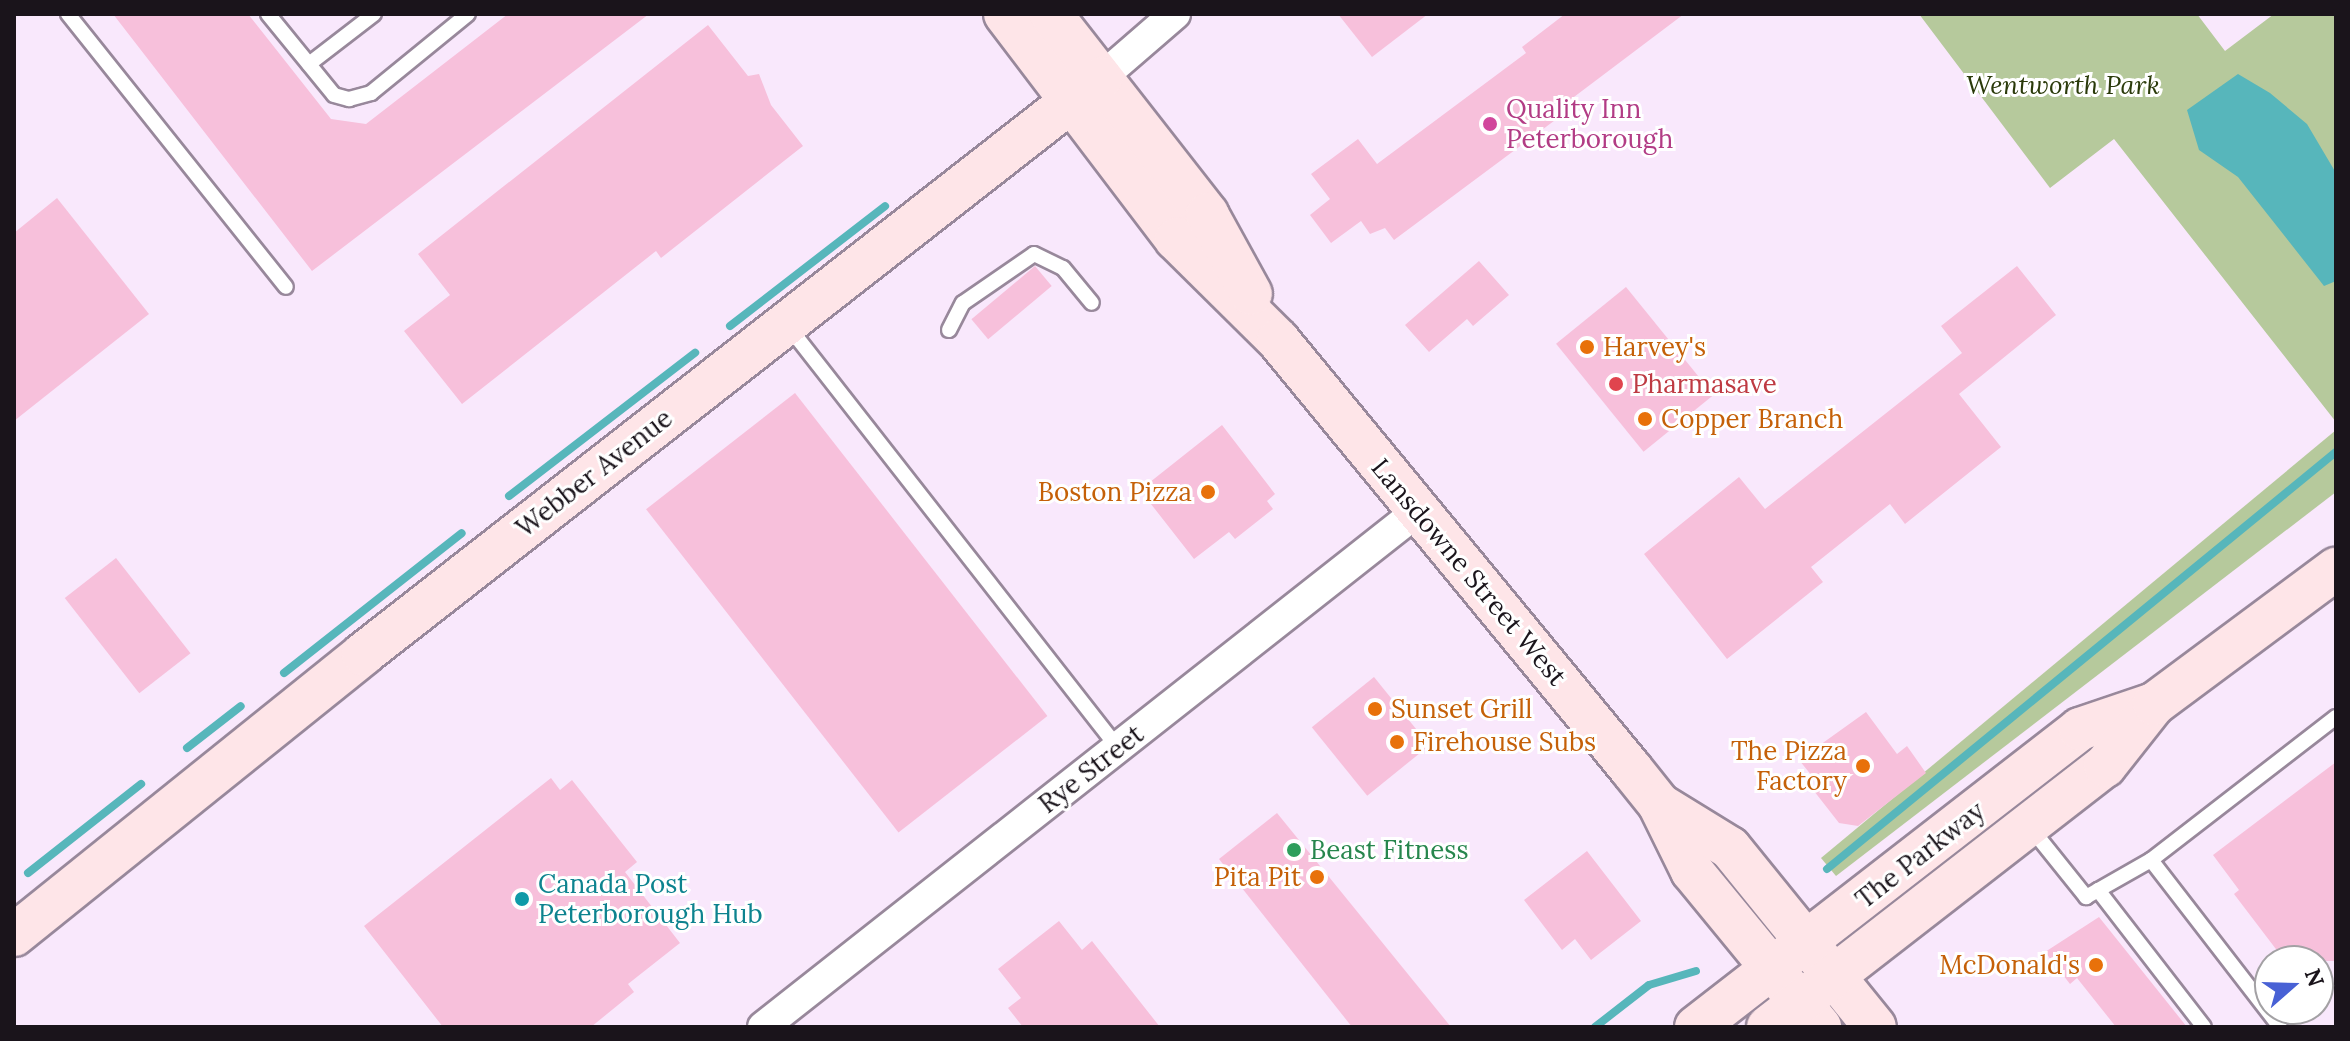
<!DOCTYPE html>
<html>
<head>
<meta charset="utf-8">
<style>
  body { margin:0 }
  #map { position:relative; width:2350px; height:1041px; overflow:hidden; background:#f9e8fc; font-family:Lora,serif }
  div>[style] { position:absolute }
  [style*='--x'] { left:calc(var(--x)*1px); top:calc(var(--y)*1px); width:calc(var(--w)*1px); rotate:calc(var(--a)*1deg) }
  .green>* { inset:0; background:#b6c99c }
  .water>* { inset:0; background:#57b6bb }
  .stream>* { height:8px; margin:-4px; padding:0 4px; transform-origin:4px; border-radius:4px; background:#57b6bb }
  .building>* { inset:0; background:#f7c0db; transform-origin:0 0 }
  .roads { filter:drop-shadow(2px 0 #98889b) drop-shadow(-2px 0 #98889b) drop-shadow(0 2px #98889b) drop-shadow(0 -2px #98889b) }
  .lane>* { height:14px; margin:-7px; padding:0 7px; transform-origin:7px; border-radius:7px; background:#fff }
  .street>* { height:30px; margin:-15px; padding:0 15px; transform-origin:15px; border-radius:15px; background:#fff }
  .secondary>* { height:42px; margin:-21px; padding:0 21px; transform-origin:21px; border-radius:21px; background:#fee5e8 }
  .dots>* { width:22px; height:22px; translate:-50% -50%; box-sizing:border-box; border:4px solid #fff; border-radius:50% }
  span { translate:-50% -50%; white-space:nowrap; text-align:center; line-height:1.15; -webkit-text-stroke:6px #fff; paint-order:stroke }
  .park-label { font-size:26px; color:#2a3a0a; font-style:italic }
  .hotel-label { font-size:26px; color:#b23c85 }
  .left { translate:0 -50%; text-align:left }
  .food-label { font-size:26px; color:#c56008 }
  .right { translate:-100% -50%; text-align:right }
  .health-label { font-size:26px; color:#be3a42 }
  .street-label { font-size:26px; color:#1a141b }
  .leisure-label { font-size:26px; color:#27864d }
  .culture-label { font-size:26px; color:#0d838f }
  .frame { position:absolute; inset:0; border:16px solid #1a141b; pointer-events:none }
  .north { position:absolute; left:2254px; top:945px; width:80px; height:80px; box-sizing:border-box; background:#fff; border:2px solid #a3a1a4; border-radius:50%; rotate:70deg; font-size:22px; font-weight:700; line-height:32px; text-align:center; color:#1a141b }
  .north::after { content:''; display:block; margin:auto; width:28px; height:36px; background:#4861d5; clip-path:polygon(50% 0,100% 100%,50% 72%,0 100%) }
</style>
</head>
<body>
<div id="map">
  <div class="green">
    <i style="clip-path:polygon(1919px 14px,2197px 14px,2225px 51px,2274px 14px,2336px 14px,2336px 422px,2114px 139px,2050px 188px)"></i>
    <i style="clip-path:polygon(2336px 430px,2336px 492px,1836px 876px,1821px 858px)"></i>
  </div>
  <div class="water">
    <i style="clip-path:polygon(2238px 74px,2270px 93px,2307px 124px,2336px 173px,2336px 281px,2324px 286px,2238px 177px,2199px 150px,2187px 110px)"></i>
  </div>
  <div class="stream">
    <i style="--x:730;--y:326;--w:196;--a:-37.7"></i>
    <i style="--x:509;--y:496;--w:235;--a:-37.6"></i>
    <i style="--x:284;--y:673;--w:226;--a:-38.2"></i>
    <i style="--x:187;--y:748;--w:68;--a:-37.9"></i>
    <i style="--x:1827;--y:869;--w:658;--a:-39.33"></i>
    <i style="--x:28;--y:873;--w:144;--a:-38.2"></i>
    <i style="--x:1595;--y:1027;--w:68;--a:-37.9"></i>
    <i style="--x:1649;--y:985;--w:49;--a:-16.6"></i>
  </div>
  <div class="building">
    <i style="clip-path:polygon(113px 14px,248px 14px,331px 119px,366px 124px,508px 14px,649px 14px,312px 271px)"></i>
    <i style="clip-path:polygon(1338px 14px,1428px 14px,1372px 57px)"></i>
    <i style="clip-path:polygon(1565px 14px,1684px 14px,1566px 103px,1570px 109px,1394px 240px,1385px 228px,1370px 234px,1361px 221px,1331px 243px,1310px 215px,1330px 199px,1311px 174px,1358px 139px,1377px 164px,1526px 53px,1522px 47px)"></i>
    <i style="clip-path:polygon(708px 25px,748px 76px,759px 74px,771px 105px,803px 146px,661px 258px,656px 251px,462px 404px,404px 331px,450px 295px,418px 254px)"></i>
    <i style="clip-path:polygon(57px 198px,149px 314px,14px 421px,14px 233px)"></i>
    <i style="clip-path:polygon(1479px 261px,1509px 295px,1473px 326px,1467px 319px,1429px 352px,1405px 325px)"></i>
    <i style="left:1035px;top:266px;width:26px;height:83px;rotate:50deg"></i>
    <i style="clip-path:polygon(2017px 266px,2056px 315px,1959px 394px,2001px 447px,1905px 524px,1890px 504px,1811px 567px,1823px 582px,1727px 659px,1644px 554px,1739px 477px,1765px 509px,1962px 353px,1941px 326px)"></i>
    <i style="left:1626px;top:287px;width:139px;height:90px;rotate:51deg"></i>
    <i style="left:795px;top:393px;width:410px;height:189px;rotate:52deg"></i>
    <i style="clip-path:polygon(1222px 425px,1275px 494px,1267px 501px,1273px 509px,1235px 539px,1229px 532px,1194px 559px,1140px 490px)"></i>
    <i style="left:116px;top:558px;width:121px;height:65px;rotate:52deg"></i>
    <i style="left:1374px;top:677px;width:88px;height:80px;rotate:51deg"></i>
    <i style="clip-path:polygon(1866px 712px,1897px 754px,1907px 746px,1926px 773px,1858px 826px,1839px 823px,1814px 791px,1821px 787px,1799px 760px)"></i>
    <i style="clip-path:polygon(2336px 762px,2336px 961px,2285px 961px,2234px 894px,2239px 890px,2213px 855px)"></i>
    <i style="clip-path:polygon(551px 778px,560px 790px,572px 780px,637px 862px,625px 872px,680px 943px,628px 984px,634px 992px,591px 1027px,443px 1027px,364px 926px)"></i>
    <i style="clip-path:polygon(1277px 813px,1451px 1027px,1352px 1027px,1219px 859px)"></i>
    <i style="clip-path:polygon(1587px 851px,1641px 921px,1591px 960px,1575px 939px,1562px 950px,1524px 900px)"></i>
    <i style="clip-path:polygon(2099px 917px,2187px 1027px,2116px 1027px,2077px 978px,2070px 984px,2045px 952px)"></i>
    <i style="clip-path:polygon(1059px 921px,1082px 950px,1092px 941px,1160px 1027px,1023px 1027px,1008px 1008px,1021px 998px,998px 969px)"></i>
  </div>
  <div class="roads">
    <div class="lane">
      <i style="--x:68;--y:14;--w:349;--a:51.4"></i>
      <i style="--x:268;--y:14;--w:104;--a:50.8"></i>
      <i style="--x:334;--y:95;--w:16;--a:15"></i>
      <i style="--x:349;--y:99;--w:23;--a:-15"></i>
      <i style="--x:371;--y:93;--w:125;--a:-39.2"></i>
      <i style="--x:309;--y:64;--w:82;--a:-37.6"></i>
      <i style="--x:788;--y:326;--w:536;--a:51.97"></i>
      <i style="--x:949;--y:330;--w:30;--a:-63"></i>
      <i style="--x:963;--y:303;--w:86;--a:-34.6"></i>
      <i style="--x:1034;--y:254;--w:32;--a:26"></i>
      <i style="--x:1063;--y:268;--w:45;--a:50.4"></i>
      <i style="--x:2030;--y:827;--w:90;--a:51.3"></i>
      <i style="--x:2086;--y:897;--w:75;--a:-29.6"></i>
      <i style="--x:2151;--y:860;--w:211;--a:52.3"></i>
      <i style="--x:2151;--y:860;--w:234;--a:-37.7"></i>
      <i style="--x:2098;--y:890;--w:173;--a:52.3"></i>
    </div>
    <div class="street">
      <i style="--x:1101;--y:78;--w:98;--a:-40.9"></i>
      <i style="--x:763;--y:1027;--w:834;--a:-38.23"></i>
    </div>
    <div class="secondary">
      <i style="--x:1005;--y:14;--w:283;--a:52.8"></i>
      <i style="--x:1176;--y:239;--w:144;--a:44.7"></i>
      <i style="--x:1278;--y:340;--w:556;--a:50.55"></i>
      <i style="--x:1631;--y:769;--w:45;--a:51.3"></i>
      <i style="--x:1659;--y:804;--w:75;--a:63.8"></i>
      <i style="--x:1692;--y:871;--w:202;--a:50.6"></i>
      <i style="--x:1051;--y:14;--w:254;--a:52"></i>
      <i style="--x:1207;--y:214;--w:91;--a:61.2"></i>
      <i style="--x:1660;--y:805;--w:82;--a:31.6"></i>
      <i style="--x:1730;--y:848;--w:230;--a:51"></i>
      <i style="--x:14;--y:935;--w:448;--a:-38.8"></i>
      <i style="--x:363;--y:654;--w:936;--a:-37.97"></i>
      <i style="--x:1696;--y:1027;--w:486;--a:-37.8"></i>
      <i style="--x:2080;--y:729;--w:78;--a:-18.7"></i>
      <i style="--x:1768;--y:1027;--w:426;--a:-37.8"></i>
      <i style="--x:2105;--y:766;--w:79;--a:-51.7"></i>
      <i style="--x:2154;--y:704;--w:227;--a:-36.6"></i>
    </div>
  </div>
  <div class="dots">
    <i style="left:1490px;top:124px;background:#d1479c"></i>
    <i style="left:1587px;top:347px;background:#e8710a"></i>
    <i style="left:1616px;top:384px;background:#e0444e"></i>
    <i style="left:1645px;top:419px;background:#e8710a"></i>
    <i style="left:1208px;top:492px;background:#e8710a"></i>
    <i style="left:1375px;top:709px;background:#e8710a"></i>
    <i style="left:1397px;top:742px;background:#e8710a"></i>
    <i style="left:1863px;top:766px;background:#e8710a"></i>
    <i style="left:1294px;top:850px;background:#2e9e5b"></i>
    <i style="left:1317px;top:877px;background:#e8710a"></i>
    <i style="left:522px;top:899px;background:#0f9aa8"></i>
    <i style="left:2096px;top:965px;background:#e8710a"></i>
  </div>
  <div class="park-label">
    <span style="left:2063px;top:85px">Wentworth Park</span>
  </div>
  <div class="hotel-label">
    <span class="left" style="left:1506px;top:124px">Quality Inn<br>Peterborough</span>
  </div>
  <div class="food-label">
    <span class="left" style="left:1603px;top:347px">Harvey's</span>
    <span class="left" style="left:1661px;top:419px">Copper Branch</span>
    <span class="right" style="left:1192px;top:492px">Boston Pizza</span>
    <span class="left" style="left:1391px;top:709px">Sunset Grill</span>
    <span class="left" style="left:1413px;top:742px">Firehouse Subs</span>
    <span class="right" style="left:1847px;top:766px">The Pizza<br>Factory</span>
    <span class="right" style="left:1301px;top:877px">Pita Pit</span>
    <span class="right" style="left:2080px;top:965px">McDonald's</span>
  </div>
  <div class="health-label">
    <span class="left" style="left:1632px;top:384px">Pharmasave</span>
  </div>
  <div class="street-label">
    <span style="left:594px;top:473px;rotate:-38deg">Webber Avenue</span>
    <span style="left:1469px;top:572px;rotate:50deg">Lansdowne Street West</span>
    <span style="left:1091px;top:769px;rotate:-38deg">Rye Street</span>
    <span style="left:1920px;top:855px;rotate:-38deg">The Parkway</span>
  </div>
  <div class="leisure-label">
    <span class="left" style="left:1310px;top:850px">Beast Fitness</span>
  </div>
  <div class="culture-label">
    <span class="left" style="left:538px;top:899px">Canada Post<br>Peterborough Hub</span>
  </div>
  <div class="frame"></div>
  <div class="north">N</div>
</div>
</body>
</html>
